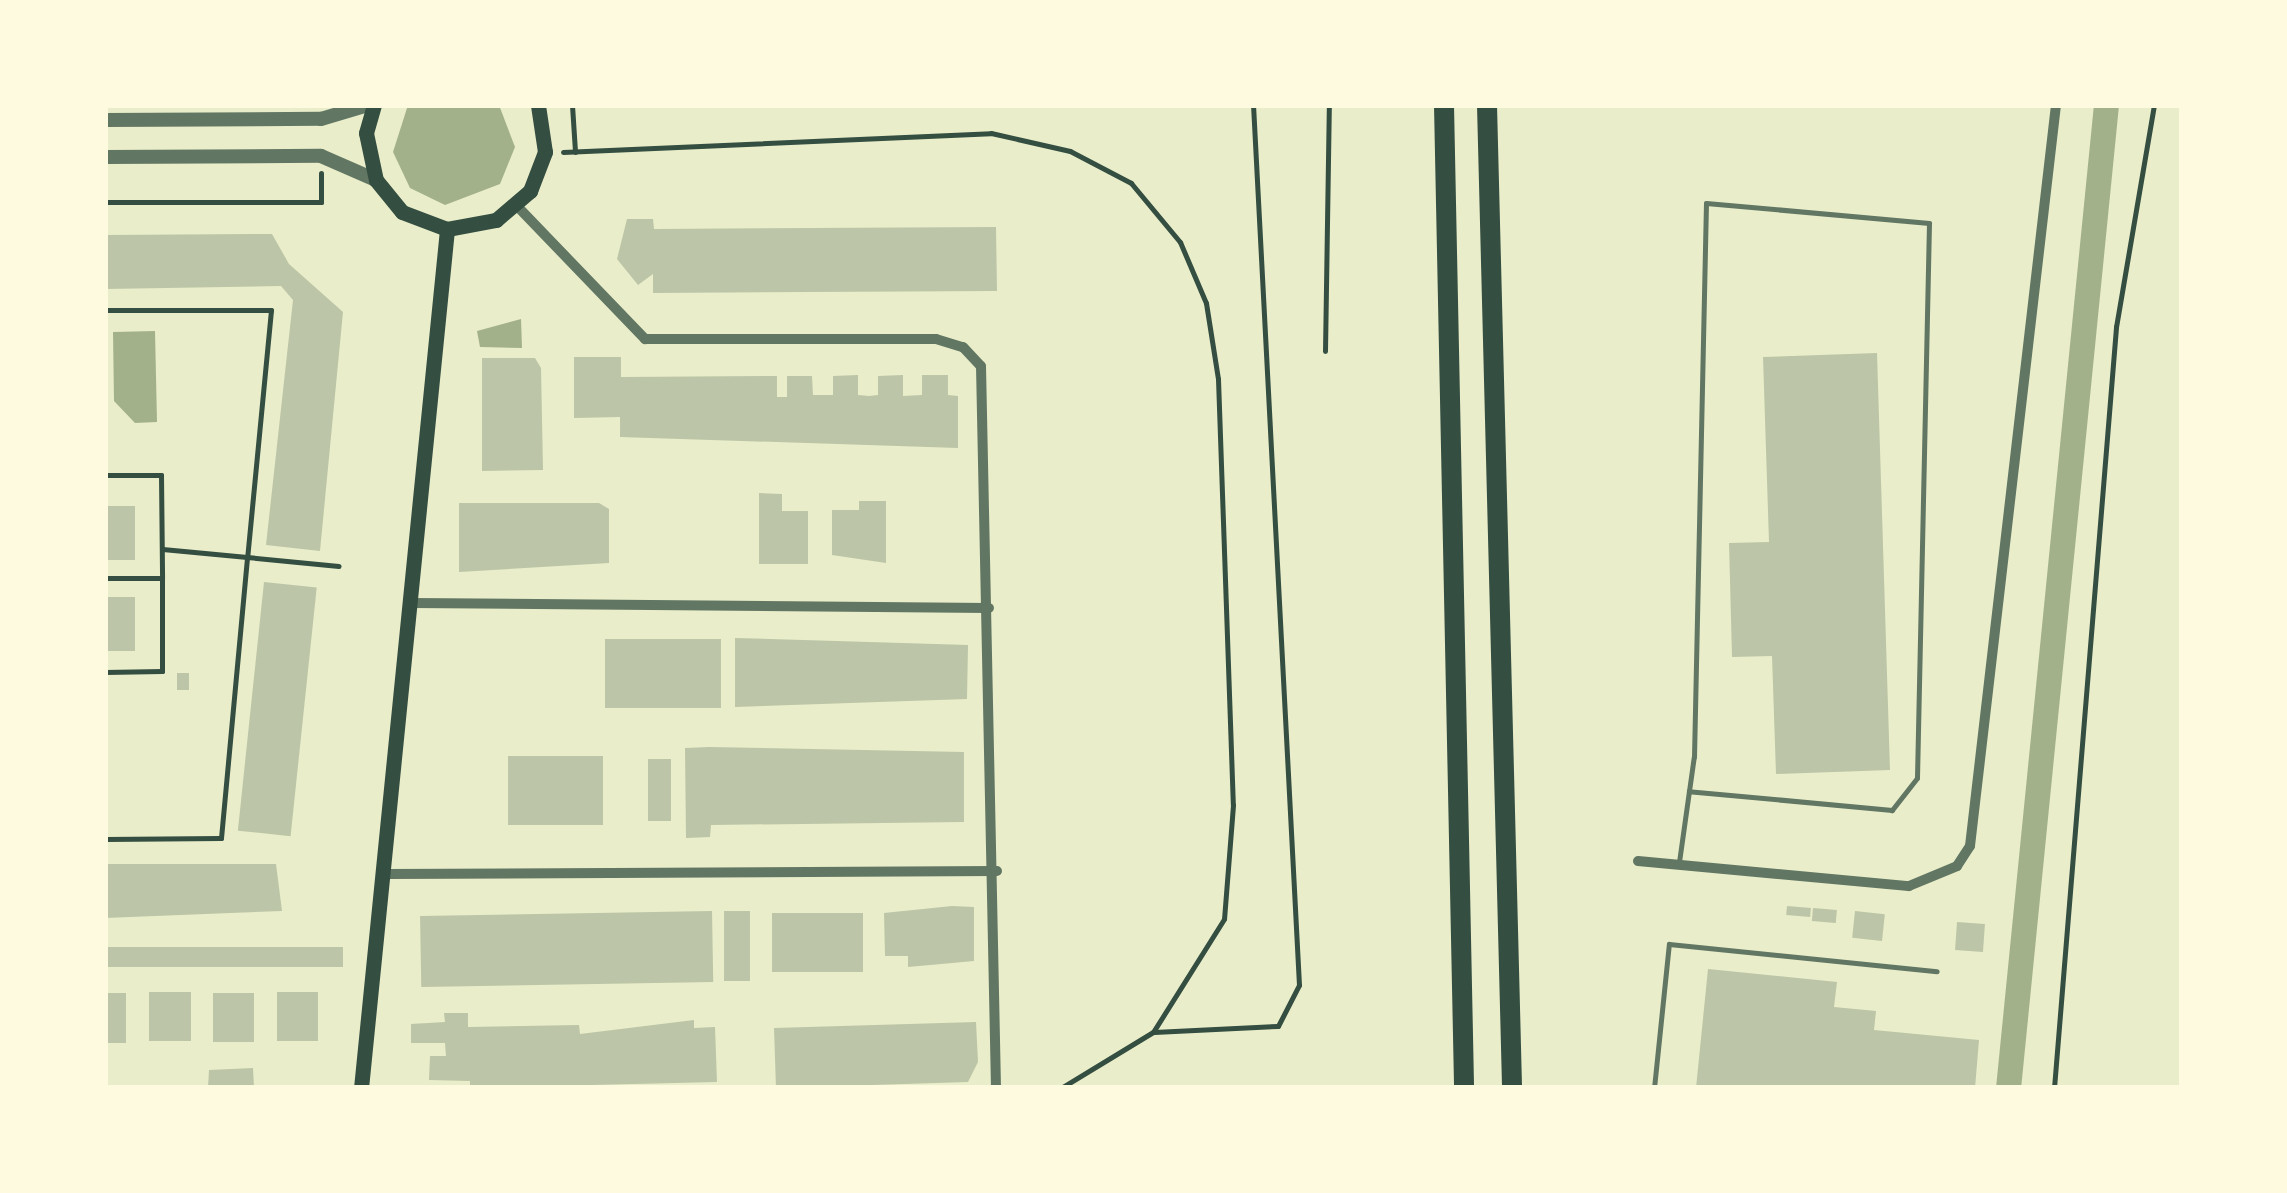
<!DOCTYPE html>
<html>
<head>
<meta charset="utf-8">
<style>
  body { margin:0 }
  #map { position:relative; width:2287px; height:1193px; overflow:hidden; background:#e9edc9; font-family:"Source Serif 4",serif }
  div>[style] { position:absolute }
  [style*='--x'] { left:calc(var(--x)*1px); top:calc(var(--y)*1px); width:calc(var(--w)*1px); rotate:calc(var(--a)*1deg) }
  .water>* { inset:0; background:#a3b18a }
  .canal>* { height:25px; margin:-12.5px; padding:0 12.5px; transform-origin:12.5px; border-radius:12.5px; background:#a3b18a }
  .building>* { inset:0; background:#bcc5a7; transform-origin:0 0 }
  .path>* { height:5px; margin:-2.5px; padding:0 2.5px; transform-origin:2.5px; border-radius:2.5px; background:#344e41 }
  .service>* { height:5px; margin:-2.5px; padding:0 2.5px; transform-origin:2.5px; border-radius:2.5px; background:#617663 }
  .minor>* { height:10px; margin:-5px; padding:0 5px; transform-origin:5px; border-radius:5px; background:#617663 }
  .tertiary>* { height:14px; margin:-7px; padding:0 7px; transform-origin:7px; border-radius:7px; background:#617663 }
  .secondary>* { height:15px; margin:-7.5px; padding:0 7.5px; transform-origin:7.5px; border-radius:7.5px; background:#344e41 }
  .motorway>* { height:20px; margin:-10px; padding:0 10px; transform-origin:10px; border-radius:10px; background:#344e41 }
  span { translate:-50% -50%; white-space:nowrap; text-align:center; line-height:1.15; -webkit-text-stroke:10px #fefae0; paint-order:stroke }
  .frame { position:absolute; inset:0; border:108px solid #fefae0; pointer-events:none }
</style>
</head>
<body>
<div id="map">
  <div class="water">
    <i style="clip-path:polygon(408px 105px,499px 105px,515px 147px,500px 184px,445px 205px,410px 188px,393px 152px)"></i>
    <i style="clip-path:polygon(521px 319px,522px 348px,480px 347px,477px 331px)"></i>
    <i style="clip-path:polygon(155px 331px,157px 422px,135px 423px,114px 401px,113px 332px)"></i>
  </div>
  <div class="canal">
    <i style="--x:2008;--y:1088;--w:988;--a:-84.31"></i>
  </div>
  <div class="building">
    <i style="clip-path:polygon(627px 219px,653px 219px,654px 229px,996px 227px,997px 291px,653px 293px,653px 274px,638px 285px,617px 259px)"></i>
    <i style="clip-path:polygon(254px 234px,272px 234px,289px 264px,343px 312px,320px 551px,266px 545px,293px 300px,281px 286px,105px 289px,105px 235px)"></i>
    <i style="clip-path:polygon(1877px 353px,1890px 770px,1776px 774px,1772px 656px,1732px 657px,1729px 543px,1769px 542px,1763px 357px)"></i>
    <i style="clip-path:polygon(574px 357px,621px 357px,621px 377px,777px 376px,777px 397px,787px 397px,787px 376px,812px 376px,813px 395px,833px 395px,833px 376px,858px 375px,858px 395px,869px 396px,878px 395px,878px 376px,903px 375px,903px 396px,922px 395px,922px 375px,948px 375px,948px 395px,958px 396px,958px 448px,620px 437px,620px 417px,574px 418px)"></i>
    <i style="clip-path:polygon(482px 358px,535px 358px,541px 368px,543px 470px,482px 471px)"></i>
    <i style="clip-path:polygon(759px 493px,782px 494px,782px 511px,808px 511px,808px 564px,759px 564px)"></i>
    <i style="clip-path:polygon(859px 501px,886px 501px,886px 563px,832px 555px,832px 510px,859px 510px)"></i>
    <i style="clip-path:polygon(459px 503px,599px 503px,609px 509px,609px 563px,459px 572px)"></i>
    <i style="left:105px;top:506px;width:30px;height:54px"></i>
    <i style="left:264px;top:582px;width:53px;height:250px;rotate:6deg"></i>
    <i style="left:135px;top:597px;width:54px;height:30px;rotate:90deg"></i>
    <i style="clip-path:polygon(735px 638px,968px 645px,967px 699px,735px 707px)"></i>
    <i style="left:721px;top:639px;width:69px;height:116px;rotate:90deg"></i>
    <i style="left:177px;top:673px;width:12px;height:17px"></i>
    <i style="clip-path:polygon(709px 747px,964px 752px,964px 822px,711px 825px,710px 837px,686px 838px,685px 748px)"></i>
    <i style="left:508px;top:756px;width:95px;height:69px"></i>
    <i style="left:648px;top:759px;width:23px;height:62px"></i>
    <i style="clip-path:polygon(105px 864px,276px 864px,282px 911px,105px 918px)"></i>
    <i style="clip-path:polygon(952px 906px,974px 907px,974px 961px,908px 967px,908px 956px,885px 956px,884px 913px)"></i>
    <i style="left:1787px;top:906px;width:24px;height:9px;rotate:5deg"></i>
    <i style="left:1813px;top:908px;width:24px;height:13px;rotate:5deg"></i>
    <i style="left:712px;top:911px;width:71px;height:292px;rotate:89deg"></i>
    <i style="left:724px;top:911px;width:26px;height:70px"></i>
    <i style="left:1855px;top:911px;width:30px;height:27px;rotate:6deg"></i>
    <i style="left:772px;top:913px;width:91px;height:59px"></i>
    <i style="left:1957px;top:922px;width:28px;height:28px;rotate:4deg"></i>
    <i style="left:343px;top:947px;width:20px;height:238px;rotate:90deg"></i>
    <i style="clip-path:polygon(1708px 969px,1837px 982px,1834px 1007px,1876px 1011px,1874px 1030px,1979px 1040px,1975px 1088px,1696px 1088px)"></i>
    <i style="left:149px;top:992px;width:42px;height:49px"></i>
    <i style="left:277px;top:992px;width:41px;height:49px"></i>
    <i style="left:105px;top:993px;width:21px;height:50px"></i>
    <i style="left:213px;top:993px;width:41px;height:49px"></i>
    <i style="clip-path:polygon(444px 1013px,468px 1013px,468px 1027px,579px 1025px,580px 1034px,694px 1020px,694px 1028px,715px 1027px,717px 1082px,470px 1088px,470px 1081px,429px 1080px,430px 1056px,446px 1056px,445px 1043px,411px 1043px,411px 1024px,445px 1022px)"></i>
    <i style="clip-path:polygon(976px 1022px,978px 1062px,968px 1082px,776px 1088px,774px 1028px)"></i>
    <i style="clip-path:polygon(253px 1068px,254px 1088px,208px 1088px,209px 1070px)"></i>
  </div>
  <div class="path">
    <i style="--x:572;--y:105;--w:47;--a:86.3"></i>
    <i style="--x:563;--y:152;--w:428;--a:-2.5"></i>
    <i style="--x:991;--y:133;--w:81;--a:12.8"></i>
    <i style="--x:1070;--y:151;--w:69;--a:27.7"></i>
    <i style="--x:1131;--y:183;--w:77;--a:50.3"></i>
    <i style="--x:1180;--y:242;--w:66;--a:66.9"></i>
    <i style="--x:1206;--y:303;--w:77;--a:81"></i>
    <i style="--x:1218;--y:379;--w:426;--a:88"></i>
    <i style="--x:1233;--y:805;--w:114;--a:94.5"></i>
    <i style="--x:1224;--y:919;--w:133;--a:122.1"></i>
    <i style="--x:1153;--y:1032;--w:108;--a:148.7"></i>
    <i style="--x:105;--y:202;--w:216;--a:0"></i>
    <i style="--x:321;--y:202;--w:29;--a:-90"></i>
    <i style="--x:105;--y:310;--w:166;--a:0"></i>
    <i style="--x:271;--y:310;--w:248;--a:95.5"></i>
    <i style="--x:247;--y:557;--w:92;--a:5.6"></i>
    <i style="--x:1325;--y:351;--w:246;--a:-89.1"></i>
    <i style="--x:105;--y:475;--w:56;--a:0"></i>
    <i style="--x:161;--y:475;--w:103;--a:89.4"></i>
    <i style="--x:162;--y:578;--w:93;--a:90"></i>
    <i style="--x:162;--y:671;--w:57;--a:179"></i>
    <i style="--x:105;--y:578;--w:57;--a:0"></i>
    <i style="--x:105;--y:839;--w:116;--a:-0.5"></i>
    <i style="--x:221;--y:838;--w:282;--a:-84.7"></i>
    <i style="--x:247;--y:557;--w:85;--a:-174.6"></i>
    <i style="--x:1154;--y:1032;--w:124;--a:-2.8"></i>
    <i style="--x:1278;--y:1026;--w:46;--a:-62.9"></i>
    <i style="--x:1299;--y:985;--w:881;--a:-92.99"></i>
    <i style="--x:2054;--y:1088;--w:764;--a:-85.34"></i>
    <i style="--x:2116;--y:327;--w:225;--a:-80.3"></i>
  </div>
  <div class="service">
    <i style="--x:1679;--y:862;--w:72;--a:-82"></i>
    <i style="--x:1689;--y:791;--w:34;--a:-82"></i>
    <i style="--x:1694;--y:757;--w:554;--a:-88.76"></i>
    <i style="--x:1706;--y:203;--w:224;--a:5.1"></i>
    <i style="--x:1929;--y:223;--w:555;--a:91.24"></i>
    <i style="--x:1917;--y:778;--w:41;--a:128"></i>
    <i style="--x:1892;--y:810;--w:204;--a:-174.7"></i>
    <i style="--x:1654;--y:1088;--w:145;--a:-84.1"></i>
    <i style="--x:1669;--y:944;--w:269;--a:5.8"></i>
  </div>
  <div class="minor">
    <i style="--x:517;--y:206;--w:185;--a:46.1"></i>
    <i style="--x:645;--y:339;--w:291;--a:0"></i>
    <i style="--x:936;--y:339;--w:28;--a:17"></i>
    <i style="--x:963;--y:347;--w:26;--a:47"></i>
    <i style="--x:981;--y:366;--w:722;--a:88.81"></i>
    <i style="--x:412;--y:603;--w:577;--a:0.5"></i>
    <i style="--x:1638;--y:861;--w:272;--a:5.3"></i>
    <i style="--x:1909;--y:886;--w:52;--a:-22.6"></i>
    <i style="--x:1957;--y:866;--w:24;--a:-57"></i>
    <i style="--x:1970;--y:846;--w:746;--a:-83.38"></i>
    <i style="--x:387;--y:874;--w:610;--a:-0.28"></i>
  </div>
  <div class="tertiary">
    <i style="--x:105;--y:120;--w:216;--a:-0.3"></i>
    <i style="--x:321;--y:119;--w:49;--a:-16.6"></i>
    <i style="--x:105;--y:157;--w:216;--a:-0.3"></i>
    <i style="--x:321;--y:156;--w:60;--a:23.6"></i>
  </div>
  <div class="secondary">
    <i style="--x:374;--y:105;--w:29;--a:106"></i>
    <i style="--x:366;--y:133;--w:48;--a:78"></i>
    <i style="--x:376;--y:180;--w:41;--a:50.9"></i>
    <i style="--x:402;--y:212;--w:48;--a:20.7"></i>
    <i style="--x:447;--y:229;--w:50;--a:-10.4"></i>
    <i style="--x:496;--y:220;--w:45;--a:-40.5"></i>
    <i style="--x:530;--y:191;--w:42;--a:-69"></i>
    <i style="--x:545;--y:152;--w:48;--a:-98.5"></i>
    <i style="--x:361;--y:1088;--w:863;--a:-84.28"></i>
  </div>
  <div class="motorway">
    <i style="--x:1444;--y:105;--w:983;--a:88.83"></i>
    <i style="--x:1487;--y:105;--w:983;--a:88.54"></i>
  </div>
  <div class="frame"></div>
</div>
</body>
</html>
